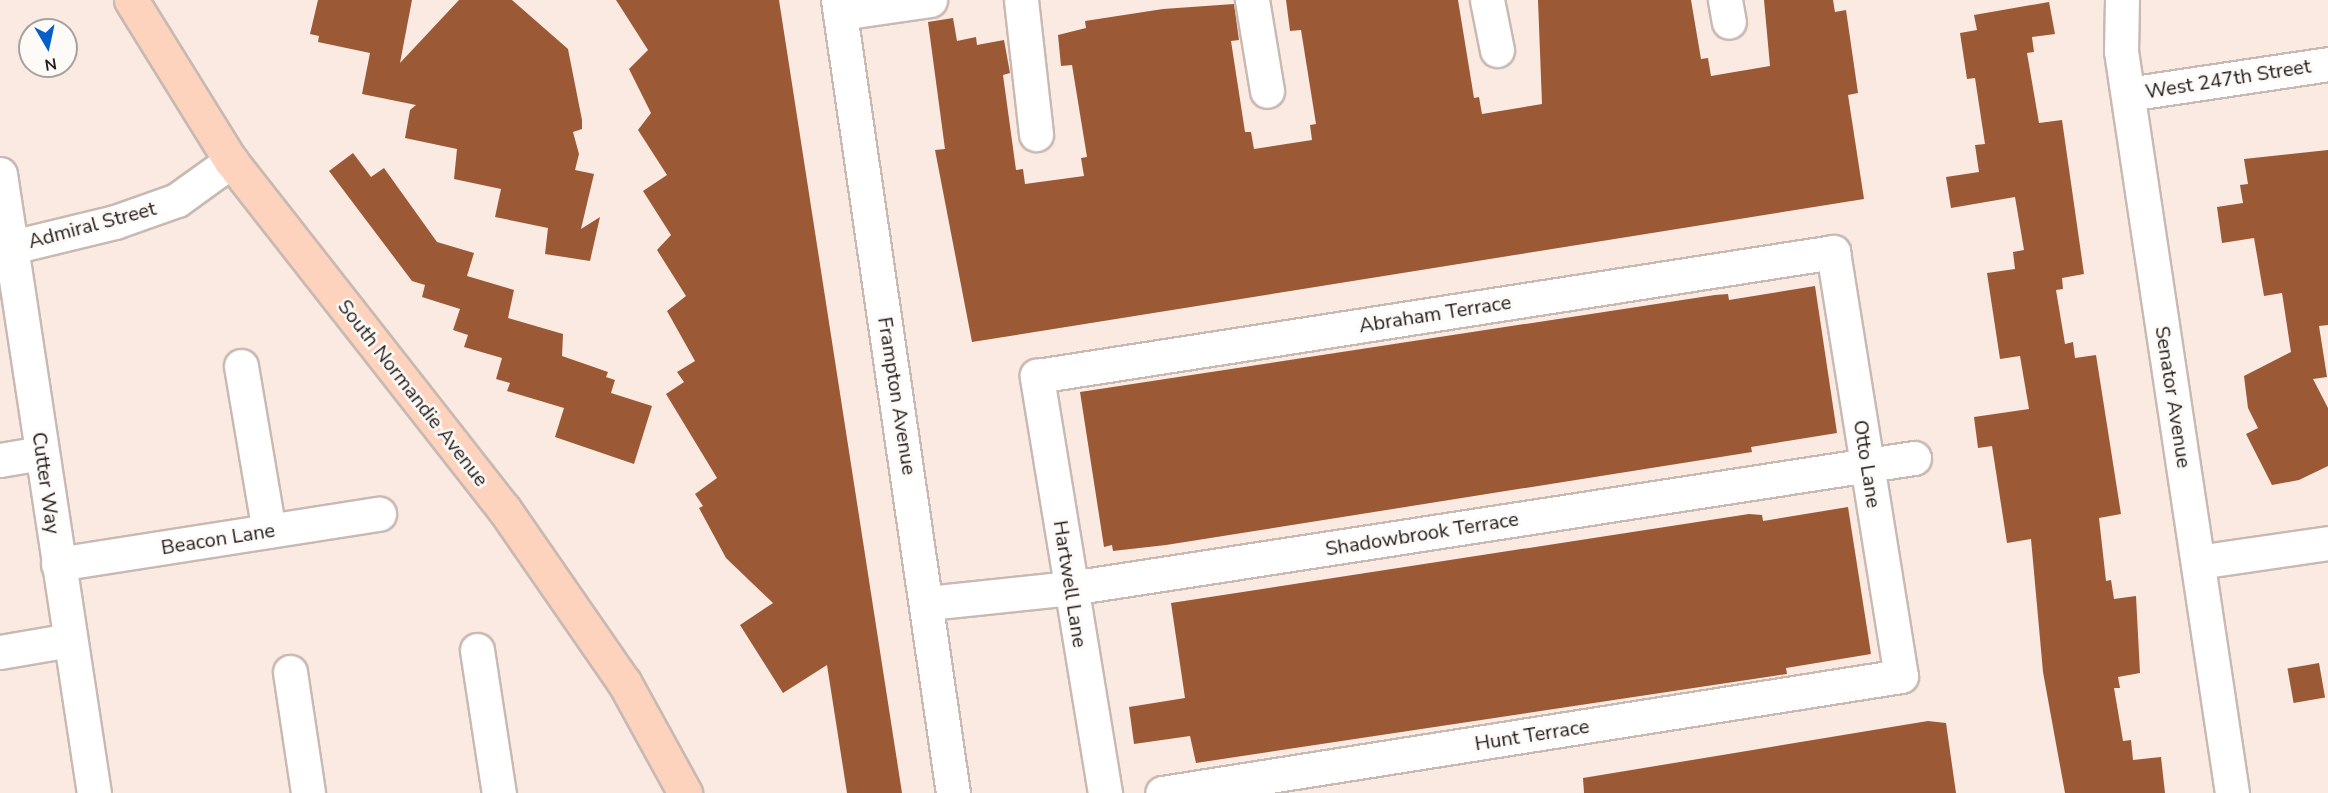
<!DOCTYPE html>
<html>
<head>
<meta charset="utf-8">
<style>
  body { margin:0 }
  #map { position:relative; width:2328px; height:793px; overflow:hidden; background:#faeae2; font-family:"Nunito Sans",sans-serif }
  div>[style] { position:absolute }
  [style*='--x'] { left:calc(var(--x)*1px); top:calc(var(--y)*1px); width:calc(var(--w)*1px); rotate:calc(var(--a)*1deg) }
  .building>* { inset:0; background:#9b5936; transform-origin:0 0 }
  .roads { filter:drop-shadow(2px 0 #c8b9b2) drop-shadow(-2px 0 #c8b9b2) drop-shadow(0 2px #c8b9b2) drop-shadow(0 -2px #c8b9b2) }
  .minor>* { height:33px; margin:-16.5px; padding:0 16.5px; transform-origin:16.5px; border-radius:16.5px; background:#fff }
  .tertiary>* { height:33px; margin:-16.5px; padding:0 16.5px; transform-origin:16.5px; border-radius:16.5px; background:#fff }
  .primary>* { height:33px; margin:-16.5px; padding:0 16.5px; transform-origin:16.5px; border-radius:16.5px; background:#fdd3be }
  span { translate:-50% -50%; white-space:nowrap; text-align:center; line-height:1.15; -webkit-text-stroke:5px #fdfaf8; paint-order:stroke }
  .street-label { font-size:20px; color:#221d1a }
  .north { position:absolute; left:18px; top:18px; width:60px; height:60px; box-sizing:border-box; background:#fdfaf8; border:2px solid #a5a29f; border-radius:50%; rotate:171deg; font-size:16px; font-weight:700; line-height:24px; text-align:center; color:#221d1a }
  .north::after { content:''; display:block; margin:auto; width:21px; height:27px; background:#065fc8; clip-path:polygon(50% 0,100% 100%,50% 72%,0 100%) }
</style>
</head>
<body>
<div id="map">
  <div class="building">
    <i style="clip-path:polygon(318px 0,412px 0,400px 63px,459px 0,512px 0,568px 49px,582px 120px,582px 129px,573px 132px,579px 154px,575px 170px,594px 174px,581px 229px,600px 217px,590px 261px,545px 254px,548px 228px,495px 217px,501px 189px,454px 179px,457px 149px,405px 138px,410px 110px,416px 105px,362px 94px,370px 53px,318px 42px,319px 36px,310px 34px)"></i>
    <i style="clip-path:polygon(616px 0,779px 0,902px 793px,847px 793px,827px 665px,783px 693px,740px 625px,773px 603px,726px 558px,699px 508px,703px 506px,695px 494px,717px 478px,666px 394px,684px 382px,677px 372px,695px 361px,667px 311px,686px 296px,657px 250px,671px 235px,643px 191px,667px 175px,638px 130px,651px 113px,629px 69px,648px 50px)"></i>
    <i style="clip-path:polygon(1286px 0,1458px 0,1474px 98px,1479px 97px,1482px 114px,1542px 104px,1538px 0,1691px 0,1701px 59px,1708px 58px,1711px 76px,1770px 66px,1764px 0,1833px 0,1835px 12px,1846px 10px,1858px 93px,1848px 95px,1864px 199px,972px 342px,935px 150px,945px 149px,928px 22px,953px 18px,957px 41px,976px 37px,977px 45px,1004px 40px,1010px 73px,1003px 75px,1016px 170px,1023px 169px,1025px 184px,1084px 176px,1081px 158px,1087px 157px,1072px 65px,1061px 66px,1058px 35px,1086px 28px,1085px 21px,1163px 9px,1234px 4px,1239px 40px,1231px 41px,1245px 132px,1251px 132px,1254px 149px,1312px 140px,1310px 125px,1316px 124px,1301px 30px,1290px 31px)"></i>
    <i style="clip-path:polygon(2049px 2px,2055px 34px,2032px 37px,2034px 52px,2027px 53px,2039px 123px,2062px 120px,2084px 274px,2062px 278px,2063px 289px,2056px 290px,2065px 344px,2073px 342px,2075px 358px,2096px 355px,2121px 514px,2099px 518px,2106px 581px,2111px 580px,2114px 599px,2136px 596px,2140px 673px,2118px 677px,2120px 688px,2114px 688px,2123px 741px,2131px 740px,2133px 760px,2161px 757px,2165px 793px,2065px 793px,2043px 672px,2031px 539px,2007px 543px,1992px 446px,1978px 448px,1974px 417px,2029px 409px,2020px 356px,2000px 359px,1987px 273px,2015px 269px,2013px 252px,2024px 250px,2015px 197px,1951px 208px,1946px 177px,1979px 172px,1975px 145px,1985px 144px,1975px 78px,1967px 79px,1960px 33px,1977px 30px,1974px 15px)"></i>
    <i style="clip-path:polygon(2328px 150px,2328px 325px,2319px 326px,2327px 377px,2313px 379px,2328px 408px,2328px 466px,2299px 480px,2272px 485px,2246px 434px,2258px 428px,2248px 408px,2244px 376px,2291px 352px,2282px 293px,2264px 296px,2254px 238px,2222px 243px,2217px 207px,2243px 203px,2240px 185px,2248px 184px,2244px 159px)"></i>
    <i style="clip-path:polygon(353px 153px,371px 177px,384px 168px,437px 242px,474px 253px,467px 276px,514px 290px,508px 318px,563px 334px,562px 356px,608px 372px,606px 377px,615px 380px,611px 393px,652px 406px,634px 464px,555px 437px,564px 408px,507px 391px,510px 383px,496px 379px,502px 358px,464px 347px,468px 335px,453px 330px,460px 309px,422px 297px,425px 285px,412px 281px,329px 171px)"></i>
    <i style="clip-path:polygon(1815px 286px,1837px 433px,1751px 447px,1752px 452px,1166px 545px,1113px 551px,1112px 545px,1104px 547px,1080px 392px,1715px 295px,1728px 294px,1729px 300px)"></i>
    <i style="clip-path:polygon(1848px 507px,1871px 654px,1786px 668px,1787px 674px,1196px 763px,1190px 736px,1134px 744px,1129px 707px,1185px 698px,1171px 603px,1749px 514px,1762px 515px,1763px 521px)"></i>
    <i style="left:2319px;top:663px;width:35px;height:32px;rotate:80deg"></i>
    <i style="clip-path:polygon(1928px 721px,1946px 723px,1956px 793px,1584px 793px,1583px 778px)"></i>
  </div>
  <div class="roads">
    <div class="minor">
      <i style="--x:1021;--y:0;--w:135;--a:83.6"></i>
      <i style="--x:1252;--y:0;--w:92;--a:80.6"></i>
      <i style="--x:1487;--y:0;--w:51;--a:78.7"></i>
      <i style="--x:1725;--y:0;--w:22;--a:80"></i>
      <i style="--x:2122;--y:0;--w:51;--a:91.1"></i>
      <i style="--x:2121;--y:51;--w:750;--a:81.49"></i>
      <i style="--x:840;--y:13;--w:91;--a:-8.2"></i>
      <i style="--x:0;--y:174;--w:626;--a:81.37"></i>
      <i style="--x:12;--y:247;--w:106;--a:-13.6"></i>
      <i style="--x:115;--y:222;--w:66;--a:-19.5"></i>
      <i style="--x:177;--y:200;--w:67;--a:-35.8"></i>
      <i style="--x:241;--y:366;--w:167;--a:80.4"></i>
      <i style="--x:0;--y:460;--w:42;--a:-9.7"></i>
      <i style="--x:2198;--y:562;--w:131;--a:-8.3"></i>
      <i style="--x:58;--y:564;--w:325;--a:-8.9"></i>
      <i style="--x:928;--y:603;--w:144;--a:-6"></i>
      <i style="--x:1071;--y:588;--w:853;--a:-8.77"></i>
      <i style="--x:477;--y:650;--w:145;--a:81.3"></i>
      <i style="--x:0;--y:652;--w:71;--a:-9.7"></i>
      <i style="--x:290;--y:672;--w:122;--a:81.5"></i>
      <i style="--x:1105;--y:793;--w:423;--a:-99.3"></i>
      <i style="--x:1037;--y:376;--w:806;--a:-8.85"></i>
      <i style="--x:1833;--y:252;--w:429;--a:80.9"></i>
      <i style="--x:1901;--y:676;--w:748;--a:171"></i>
    </div>
    <div class="tertiary">
      <i style="--x:838;--y:0;--w:801;--a:81.75"></i>
      <i style="--x:2128;--y:94;--w:202;--a:-8.5"></i>
    </div>
    <div class="primary">
      <i style="--x:131;--y:0;--w:190;--a:58.2"></i>
      <i style="--x:231;--y:161;--w:442;--a:51.9"></i>
      <i style="--x:504;--y:509;--w:211;--a:55.3"></i>
      <i style="--x:624;--y:682;--w:127;--a:61.2"></i>
    </div>
  </div>
  <div class="street-label">
    <span style="left:2228px;top:79px;rotate:-9deg">West 247th Street</span>
    <span style="left:92px;top:225px;rotate:-15deg">Admiral Street</span>
    <span style="left:1435px;top:314px;rotate:-9deg">Abraham Terrace</span>
    <span style="left:413px;top:393px;rotate:52deg">South Normandie Avenue</span>
    <span style="left:897px;top:396px;rotate:81deg">Frampton Avenue</span>
    <span style="left:2173px;top:397px;rotate:81deg">Senator Avenue</span>
    <span style="left:1867px;top:464px;rotate:81deg">Otto Lane</span>
    <span style="left:46px;top:483px;rotate:82deg">Cutter Way</span>
    <span style="left:1422px;top:534px;rotate:-9deg">Shadowbrook Terrace</span>
    <span style="left:218px;top:539px;rotate:-9deg">Beacon Lane</span>
    <span style="left:1070px;top:584px;rotate:81deg">Hartwell Lane</span>
    <span style="left:1532px;top:735px;rotate:-9deg">Hunt Terrace</span>
  </div>
  <div class="north">N</div>
</div>
</body>
</html>
